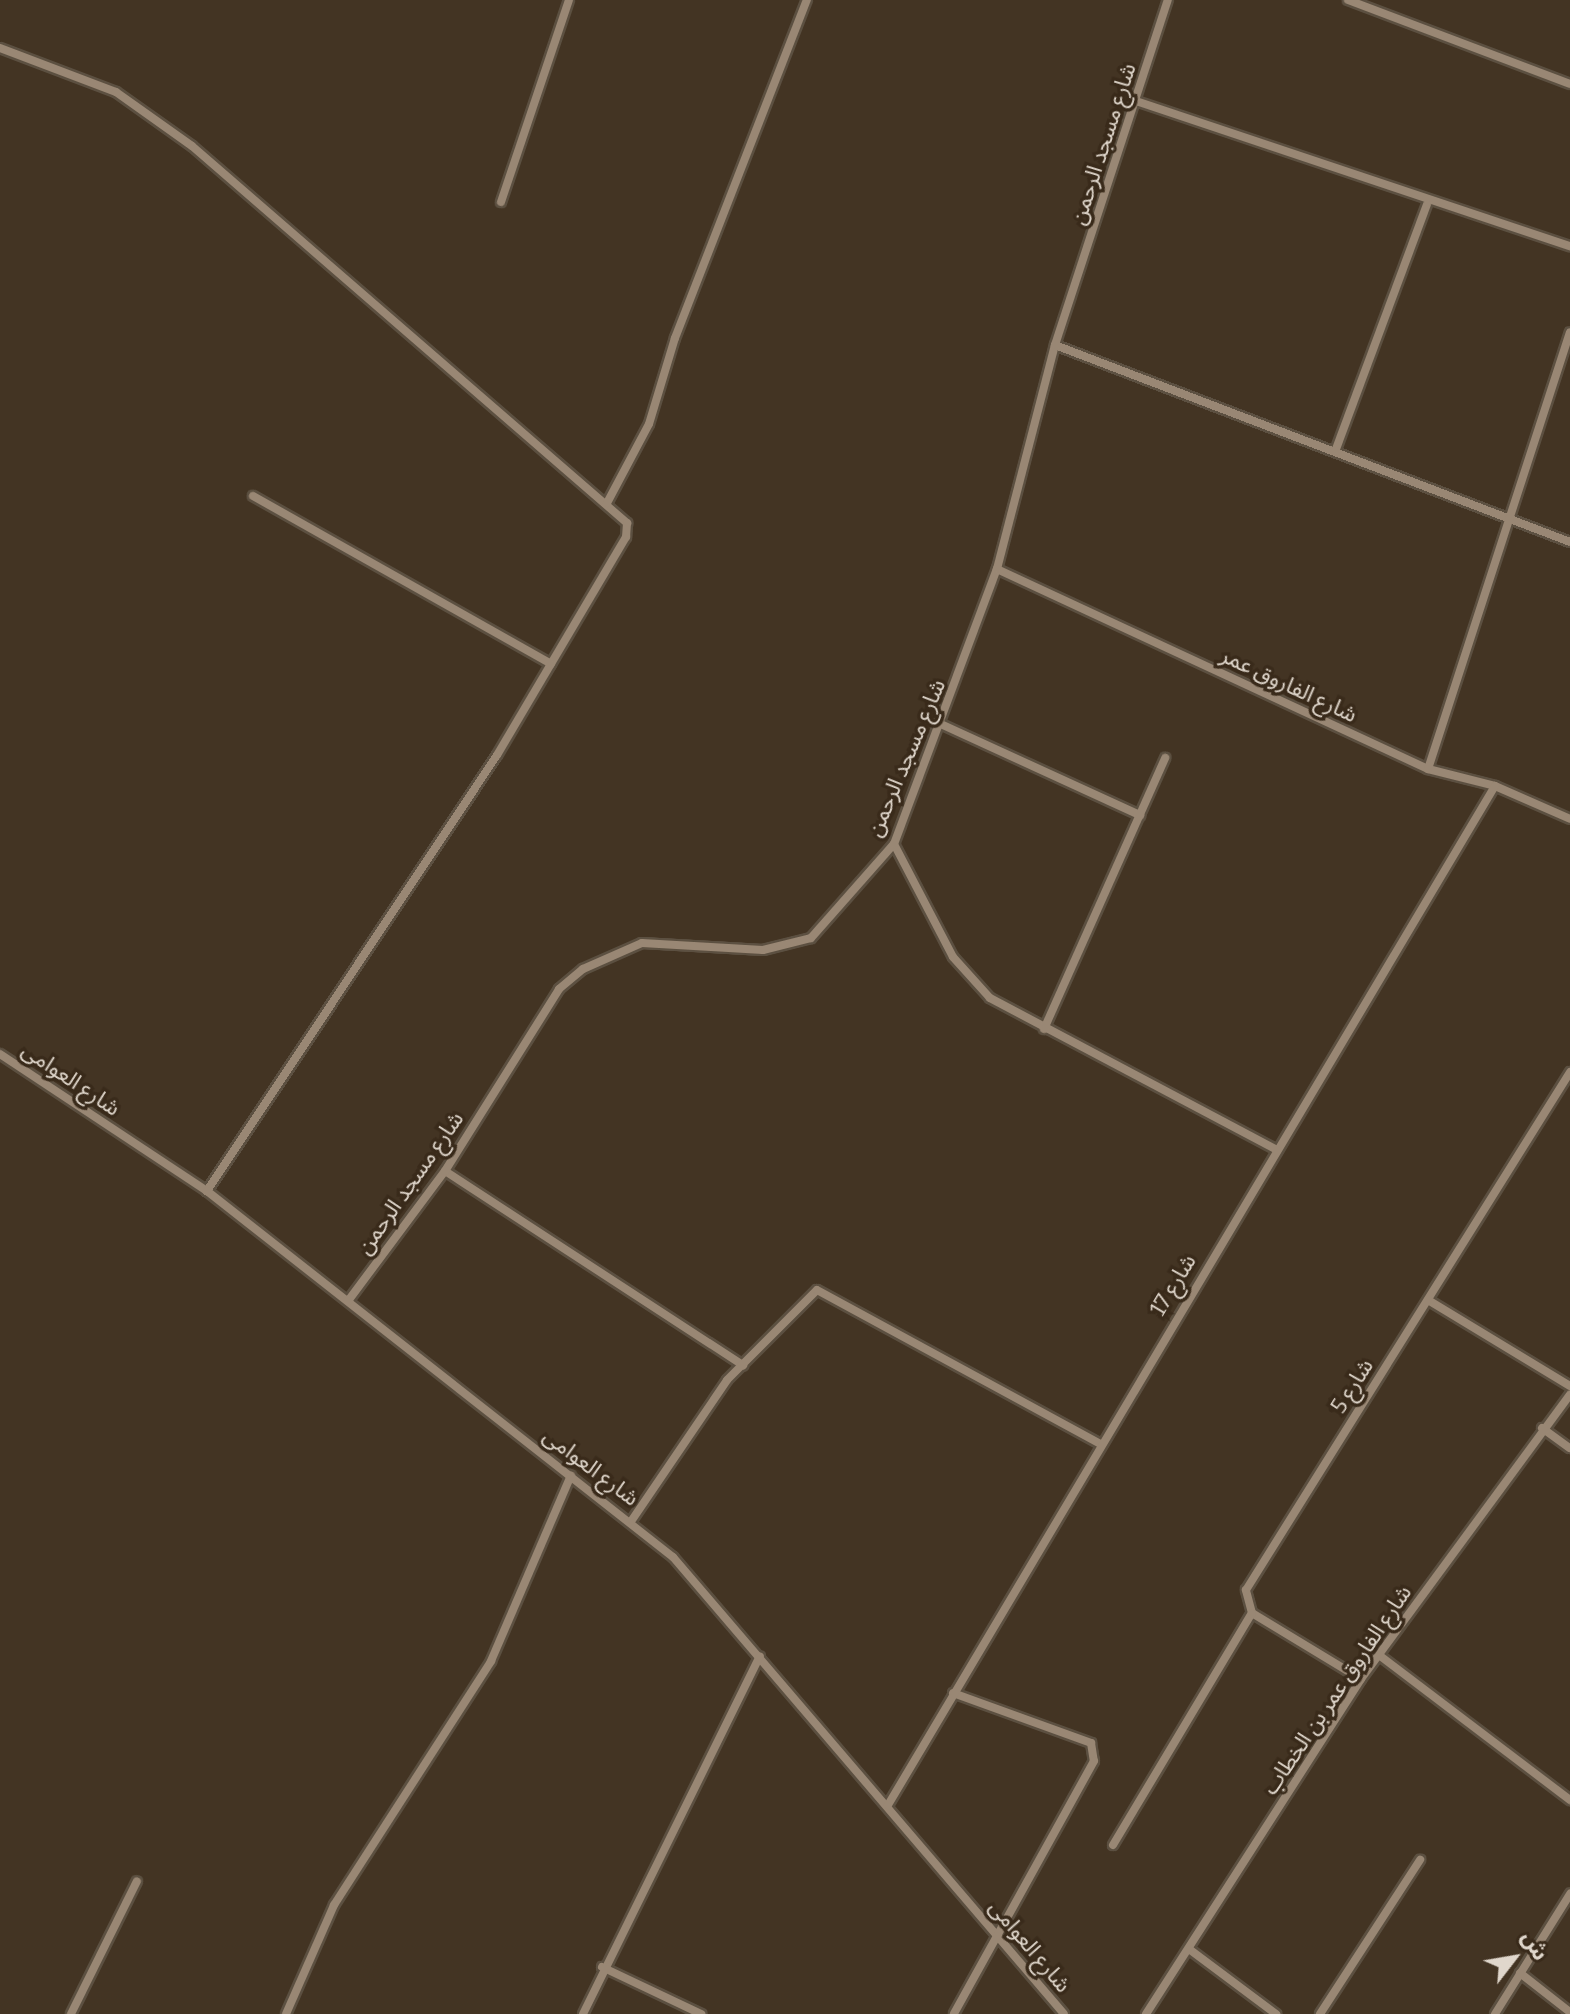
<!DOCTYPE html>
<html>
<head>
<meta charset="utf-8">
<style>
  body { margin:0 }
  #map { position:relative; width:1570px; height:2014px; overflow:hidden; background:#433423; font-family:Bitter,"Noto Sans Arabic",serif }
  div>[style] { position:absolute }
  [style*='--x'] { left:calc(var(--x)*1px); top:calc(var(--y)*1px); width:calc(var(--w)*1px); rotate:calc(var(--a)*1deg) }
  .roads { filter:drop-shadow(2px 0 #5c5041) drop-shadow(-2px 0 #5c5041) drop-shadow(0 2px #5c5041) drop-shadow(0 -2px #5c5041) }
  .minor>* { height:8px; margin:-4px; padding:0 4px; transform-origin:4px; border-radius:4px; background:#998774 }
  span { translate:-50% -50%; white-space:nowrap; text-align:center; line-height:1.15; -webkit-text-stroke:7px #392a1a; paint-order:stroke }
  .street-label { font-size:22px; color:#e0d7cc }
  .north { position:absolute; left:1474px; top:1918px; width:80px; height:80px; -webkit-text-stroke:6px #392a1a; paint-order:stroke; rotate:59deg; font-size:22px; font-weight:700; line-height:32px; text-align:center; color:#e0d7cc }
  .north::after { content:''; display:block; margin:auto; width:28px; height:36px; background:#e0d7cc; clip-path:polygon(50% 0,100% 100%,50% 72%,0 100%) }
</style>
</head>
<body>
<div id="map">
  <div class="roads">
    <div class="minor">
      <i style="--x:1348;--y:0;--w:237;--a:20.7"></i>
      <i style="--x:0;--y:48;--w:124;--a:20.8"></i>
      <i style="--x:116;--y:92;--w:93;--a:35.4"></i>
      <i style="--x:192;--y:146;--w:576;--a:40.91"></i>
      <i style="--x:627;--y:523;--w:14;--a:94"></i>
      <i style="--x:626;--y:537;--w:253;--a:120.6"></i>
      <i style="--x:497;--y:755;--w:524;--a:123.63"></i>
      <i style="--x:1136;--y:101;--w:458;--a:18.5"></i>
      <i style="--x:501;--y:202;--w:213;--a:-71.4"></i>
      <i style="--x:1055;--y:345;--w:551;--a:20.93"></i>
      <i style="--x:1336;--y:449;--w:261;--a:-69.6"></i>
      <i style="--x:253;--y:496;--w:342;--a:29.4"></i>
      <i style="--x:607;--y:503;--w:89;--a:-62"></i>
      <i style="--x:649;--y:424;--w:90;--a:-73.2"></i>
      <i style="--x:675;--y:338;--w:363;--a:-68.7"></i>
      <i style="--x:997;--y:569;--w:475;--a:24.9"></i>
      <i style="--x:1428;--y:769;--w:69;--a:14.2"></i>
      <i style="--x:1495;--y:786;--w:82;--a:23.7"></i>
      <i style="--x:943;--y:725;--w:217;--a:24.6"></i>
      <i style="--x:1428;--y:769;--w:459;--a:-72"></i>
      <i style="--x:894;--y:844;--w:127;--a:62.4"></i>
      <i style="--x:953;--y:957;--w:55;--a:47.9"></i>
      <i style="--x:990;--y:998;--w:323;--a:27.9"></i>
      <i style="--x:1044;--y:1029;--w:297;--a:-65.9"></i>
      <i style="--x:0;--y:1054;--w:248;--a:33.5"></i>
      <i style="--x:207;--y:1191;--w:593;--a:38.15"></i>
      <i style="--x:673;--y:1557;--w:601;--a:49.45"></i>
      <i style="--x:445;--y:1171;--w:356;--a:33.1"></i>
      <i style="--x:1428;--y:1300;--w:166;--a:31.2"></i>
      <i style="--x:348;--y:1301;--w:162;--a:-53.3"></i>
      <i style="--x:445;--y:1171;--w:215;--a:-57.9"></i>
      <i style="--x:559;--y:989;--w:31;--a:-40"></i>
      <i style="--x:583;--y:969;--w:64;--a:-23.8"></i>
      <i style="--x:642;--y:943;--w:121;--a:3.3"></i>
      <i style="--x:763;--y:950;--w:49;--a:-14"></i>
      <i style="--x:811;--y:938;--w:125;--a:-48.6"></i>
      <i style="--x:894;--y:844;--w:294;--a:-69.5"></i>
      <i style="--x:997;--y:569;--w:231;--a:-75.5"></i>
      <i style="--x:1055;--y:345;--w:363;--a:-71.9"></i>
      <i style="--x:1542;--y:1428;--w:34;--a:36"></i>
      <i style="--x:632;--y:1520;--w:169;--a:-55.8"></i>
      <i style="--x:727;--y:1380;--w:127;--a:-45"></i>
      <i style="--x:817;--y:1290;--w:321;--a:28.5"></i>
      <i style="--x:1379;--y:1655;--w:240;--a:37.2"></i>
      <i style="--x:1361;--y:1679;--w:127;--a:-148.8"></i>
      <i style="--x:1252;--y:1613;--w:24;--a:-105"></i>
      <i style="--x:1246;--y:1590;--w:611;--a:-57.97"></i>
      <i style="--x:953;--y:1693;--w:147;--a:19.9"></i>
      <i style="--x:1091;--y:1743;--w:18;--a:81"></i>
      <i style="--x:1094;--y:1761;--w:289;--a:119"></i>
      <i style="--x:888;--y:1805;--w:1186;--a:-59.22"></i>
      <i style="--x:1113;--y:1845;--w:270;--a:-59.1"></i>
      <i style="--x:1189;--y:1949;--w:109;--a:36.8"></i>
      <i style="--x:602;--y:1967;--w:110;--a:25.4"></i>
      <i style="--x:1520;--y:1973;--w:63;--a:38"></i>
      <i style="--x:71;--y:2014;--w:148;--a:-63.6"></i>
      <i style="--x:286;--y:2014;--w:119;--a:-66.2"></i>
      <i style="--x:334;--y:1905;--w:290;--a:-57.2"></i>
      <i style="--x:491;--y:1661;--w:202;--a:-66.7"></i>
      <i style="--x:583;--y:2014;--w:399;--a:-63.7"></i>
      <i style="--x:1146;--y:2014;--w:398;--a:-57.3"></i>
      <i style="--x:1361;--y:1679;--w:353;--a:-53.7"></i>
      <i style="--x:1320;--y:2014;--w:184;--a:-57"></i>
      <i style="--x:1495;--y:2014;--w:142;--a:-58"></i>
    </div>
  </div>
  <div class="street-label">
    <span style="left:1103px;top:144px;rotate:-72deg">شارع مسجد الرحمن</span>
    <span style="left:1289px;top:685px;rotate:25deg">شارع الفاروق عمر</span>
    <span style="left:906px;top:758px;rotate:-67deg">شارع مسجد الرحمن</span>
    <span style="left:71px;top:1079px;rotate:34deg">شارع العوامى</span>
    <span style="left:410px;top:1183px;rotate:-55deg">شارع مسجد الرحمن</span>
    <span style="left:1173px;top:1285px;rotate:-59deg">شارع 17</span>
    <span style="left:1352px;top:1386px;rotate:-58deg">شارع 5</span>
    <span style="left:591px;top:1467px;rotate:37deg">شارع العوامى</span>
    <span style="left:1337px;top:1690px;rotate:-56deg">شارع الفاروق عمر بن الخطاب</span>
    <span style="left:1030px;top:1946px;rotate:50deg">شارع العوامى</span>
  </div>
  <div class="north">ش</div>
</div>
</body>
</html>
